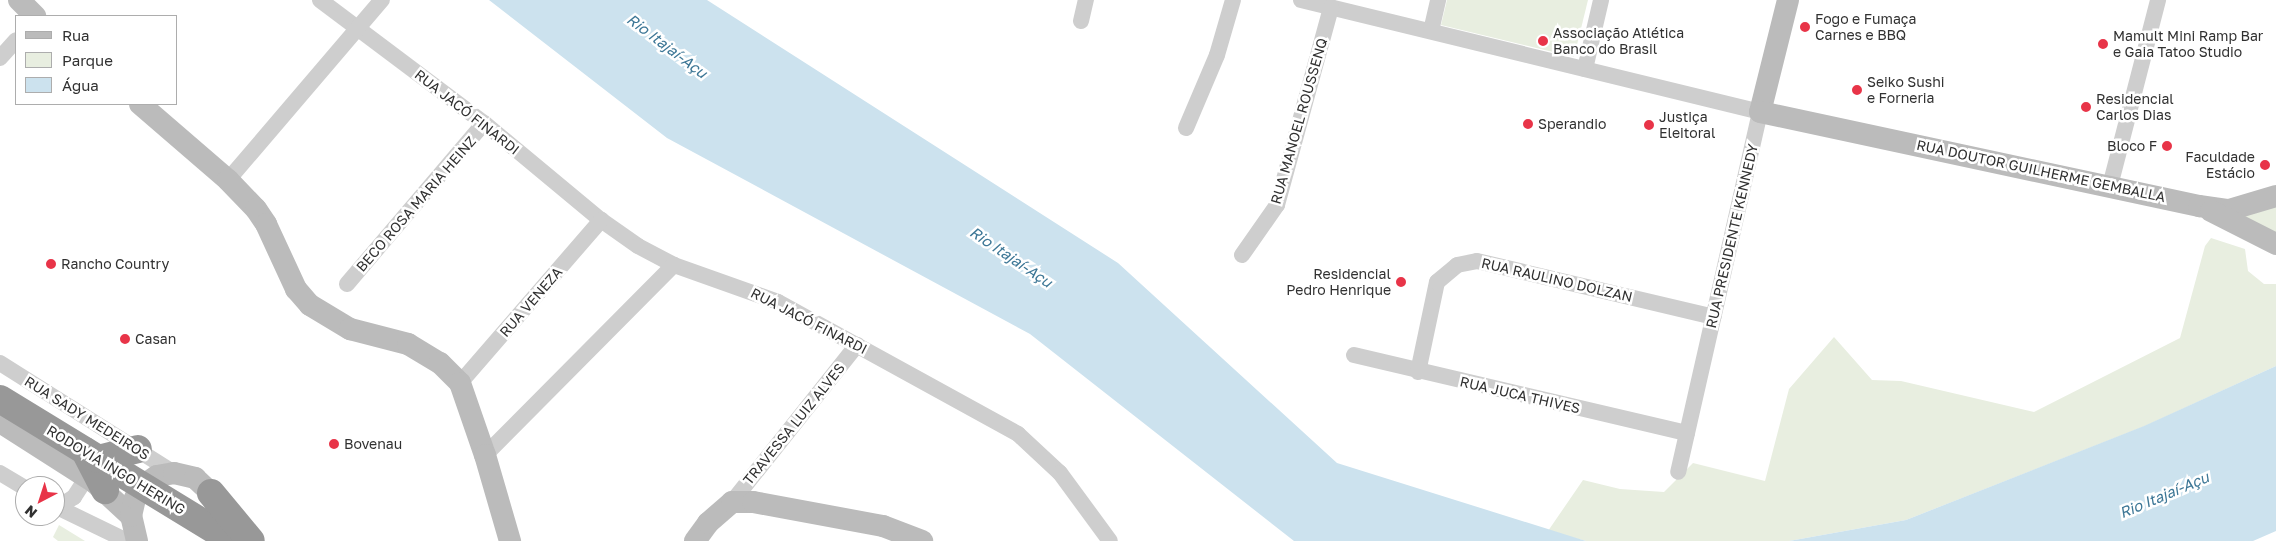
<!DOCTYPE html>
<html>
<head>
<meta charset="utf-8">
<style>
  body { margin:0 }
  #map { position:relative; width:2276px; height:541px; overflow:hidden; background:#fff; font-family:"Golos Text",sans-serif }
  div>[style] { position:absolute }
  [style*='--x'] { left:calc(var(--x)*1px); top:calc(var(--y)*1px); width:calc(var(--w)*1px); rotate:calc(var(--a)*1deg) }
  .green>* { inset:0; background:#e8eee0 }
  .water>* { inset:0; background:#cce2ee }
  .street>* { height:16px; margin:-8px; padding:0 8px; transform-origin:8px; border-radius:8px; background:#cecece }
  .secondary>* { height:22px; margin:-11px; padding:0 11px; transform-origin:11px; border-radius:11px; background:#bbb }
  .highway>* { height:28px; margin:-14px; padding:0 14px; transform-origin:14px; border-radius:14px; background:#989898 }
  .dots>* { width:14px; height:14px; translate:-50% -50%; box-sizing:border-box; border:2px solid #fff; border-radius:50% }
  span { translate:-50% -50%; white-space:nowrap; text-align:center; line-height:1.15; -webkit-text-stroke:5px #fff; paint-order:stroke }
  .poi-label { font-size:14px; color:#313131 }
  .left { translate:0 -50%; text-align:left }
  .right { translate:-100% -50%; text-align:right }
  .street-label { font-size:14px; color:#313131 }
  .water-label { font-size:15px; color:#3d7796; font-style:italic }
  .legend { position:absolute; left:15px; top:15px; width:162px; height:90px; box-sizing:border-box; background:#fff; border:1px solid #adadad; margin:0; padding:6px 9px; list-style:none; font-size:15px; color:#313131 }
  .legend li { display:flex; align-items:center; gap:10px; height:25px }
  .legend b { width:25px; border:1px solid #adadad }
  .north { position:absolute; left:15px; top:476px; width:50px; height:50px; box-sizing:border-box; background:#fff; border:1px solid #adadad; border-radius:50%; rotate:220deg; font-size:14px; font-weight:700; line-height:20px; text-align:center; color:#313131 }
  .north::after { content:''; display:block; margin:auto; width:18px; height:22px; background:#e83448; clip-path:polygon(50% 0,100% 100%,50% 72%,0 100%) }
</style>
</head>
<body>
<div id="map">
  <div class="green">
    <i style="clip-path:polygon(1447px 0,1588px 0,1574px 57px,1441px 25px)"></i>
    <i style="clip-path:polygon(2276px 202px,2276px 236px,2224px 212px)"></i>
    <i style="clip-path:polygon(2211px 238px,2245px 249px,2248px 271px,2264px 284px,2276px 284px,2276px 366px,2145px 426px,1906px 520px,1789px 541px,1586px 541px,1548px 531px,1583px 480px,1620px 489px,1664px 492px,1693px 463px,1765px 481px,1789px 389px,1834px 337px,1872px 380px,1901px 381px,2034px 412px,2180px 338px,2205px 246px)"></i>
    <i style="clip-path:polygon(59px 525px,85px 541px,58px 541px,53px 537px)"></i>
  </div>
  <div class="water">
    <i style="clip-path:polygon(489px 0,707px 0,1118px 263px,1337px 463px,1586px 541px,1294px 541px,1030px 334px,667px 138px)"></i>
    <i style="clip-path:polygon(2276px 366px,2276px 531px,2253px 541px,1789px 541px,1906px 520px,2144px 426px)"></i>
  </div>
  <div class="street">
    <i style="--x:320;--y:0;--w:205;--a:36.9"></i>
    <i style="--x:484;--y:123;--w:152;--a:39.7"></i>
    <i style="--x:601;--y:220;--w:45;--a:35.1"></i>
    <i style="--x:638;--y:246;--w:41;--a:27.8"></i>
    <i style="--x:674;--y:265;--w:110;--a:19.6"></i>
    <i style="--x:778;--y:302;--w:274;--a:28.8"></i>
    <i style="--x:1018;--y:434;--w:57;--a:42.9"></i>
    <i style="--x:1060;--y:473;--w:84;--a:53.7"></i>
    <i style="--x:1301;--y:0;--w:472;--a:13.7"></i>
    <i style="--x:1760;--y:112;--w:369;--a:102.8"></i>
    <i style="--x:1081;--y:21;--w:22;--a:-77"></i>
    <i style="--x:1431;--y:31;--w:32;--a:-77"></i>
    <i style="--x:0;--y:58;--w:24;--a:-48"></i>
    <i style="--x:1585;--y:69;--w:71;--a:-76.9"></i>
    <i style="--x:1186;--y:128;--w:79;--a:-67"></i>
    <i style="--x:1217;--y:55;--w:57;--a:-73.8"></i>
    <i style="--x:228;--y:180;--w:237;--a:-49.5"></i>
    <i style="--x:2110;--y:186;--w:192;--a:-75.5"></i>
    <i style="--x:1242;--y:255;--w:61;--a:-55"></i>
    <i style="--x:1277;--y:205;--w:205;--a:-74.7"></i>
    <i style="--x:347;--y:284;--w:211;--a:-49.6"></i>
    <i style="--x:1354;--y:355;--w:342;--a:13.2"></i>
    <i style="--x:0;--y:363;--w:206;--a:32.3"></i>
    <i style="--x:1418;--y:372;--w:92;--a:-78.1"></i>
    <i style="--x:1437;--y:282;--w:26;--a:-40"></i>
    <i style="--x:1457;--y:265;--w:20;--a:-11"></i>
    <i style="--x:1477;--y:261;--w:243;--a:13.3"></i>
    <i style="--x:460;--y:383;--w:216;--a:-49.1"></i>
    <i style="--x:485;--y:455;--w:268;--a:-45.2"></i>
    <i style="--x:0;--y:473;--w:29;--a:31"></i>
    <i style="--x:732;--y:502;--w:201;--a:-51.5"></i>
    <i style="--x:55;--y:506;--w:80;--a:25.9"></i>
    <i style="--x:58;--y:507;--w:19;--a:-32"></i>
    <i style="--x:74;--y:497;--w:33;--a:-57"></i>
  </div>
  <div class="secondary">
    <i style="--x:19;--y:0;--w:23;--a:45"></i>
    <i style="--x:1788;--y:0;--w:115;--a:104"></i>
    <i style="--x:1760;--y:112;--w:449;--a:12.1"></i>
    <i style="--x:2199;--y:206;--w:30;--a:8"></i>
    <i style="--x:2229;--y:210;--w:49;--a:-16.6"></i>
    <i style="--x:140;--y:104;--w:116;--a:40.8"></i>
    <i style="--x:228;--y:180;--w:40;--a:46"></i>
    <i style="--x:256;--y:209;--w:18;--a:56"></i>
    <i style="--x:266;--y:224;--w:72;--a:65.2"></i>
    <i style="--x:296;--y:289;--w:21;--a:49"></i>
    <i style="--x:310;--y:305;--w:47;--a:31"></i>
    <i style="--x:350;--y:329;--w:60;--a:14.5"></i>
    <i style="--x:408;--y:344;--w:37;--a:31"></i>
    <i style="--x:440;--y:363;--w:28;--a:45"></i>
    <i style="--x:460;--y:383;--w:76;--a:70.9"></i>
    <i style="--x:485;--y:455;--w:90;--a:73.8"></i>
    <i style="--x:2211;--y:211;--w:73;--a:26.9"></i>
    <i style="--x:0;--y:422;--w:112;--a:32.6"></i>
    <i style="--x:94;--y:482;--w:50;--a:42.6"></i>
    <i style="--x:137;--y:541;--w:26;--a:-103"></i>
    <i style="--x:131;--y:516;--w:18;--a:-77"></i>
    <i style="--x:135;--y:498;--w:14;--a:-60"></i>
    <i style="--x:142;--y:486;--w:18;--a:-34"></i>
    <i style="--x:157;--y:476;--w:17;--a:-10"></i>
    <i style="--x:174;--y:473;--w:22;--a:13"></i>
    <i style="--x:195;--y:478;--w:22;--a:43"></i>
    <i style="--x:211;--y:493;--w:17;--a:69"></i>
    <i style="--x:695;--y:541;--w:22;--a:-54"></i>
    <i style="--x:708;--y:523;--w:32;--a:-41"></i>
    <i style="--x:732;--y:502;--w:21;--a:0"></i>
    <i style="--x:753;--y:502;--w:132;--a:10.5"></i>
    <i style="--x:883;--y:526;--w:42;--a:21"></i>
  </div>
  <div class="highway">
    <i style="--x:0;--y:399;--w:273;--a:31.4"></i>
    <i style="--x:85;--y:451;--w:44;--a:62.9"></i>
    <i style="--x:98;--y:459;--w:41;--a:-14"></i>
    <i style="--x:211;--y:493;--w:62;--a:50.2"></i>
  </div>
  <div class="dots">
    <i style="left:1805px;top:27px;background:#e83448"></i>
    <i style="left:1543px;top:41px;background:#e83448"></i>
    <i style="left:2103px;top:44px;background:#e83448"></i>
    <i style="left:1857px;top:90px;background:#e83448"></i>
    <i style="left:2086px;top:107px;background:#e83448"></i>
    <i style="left:1528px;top:124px;background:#e83448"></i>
    <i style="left:1649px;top:125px;background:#e83448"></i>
    <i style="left:2167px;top:146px;background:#e83448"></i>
    <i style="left:2265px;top:165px;background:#e83448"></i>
    <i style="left:51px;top:264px;background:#e83448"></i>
    <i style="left:1401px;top:282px;background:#e83448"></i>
    <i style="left:125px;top:339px;background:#e83448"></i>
    <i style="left:334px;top:444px;background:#e83448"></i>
  </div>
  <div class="poi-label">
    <span class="left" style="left:1815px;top:27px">Fogo e Fumaça<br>Carnes e BBQ</span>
    <span class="left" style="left:1553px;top:41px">Associação Atlética<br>Banco do Brasil</span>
    <span class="left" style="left:2113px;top:44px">Mamult Mini Ramp Bar<br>e Gaia Tatoo Studio</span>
    <span class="left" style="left:1867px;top:90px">Seiko Sushi<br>e Forneria</span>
    <span class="left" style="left:2096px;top:107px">Residencial<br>Carlos Dias</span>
    <span class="left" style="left:1659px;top:125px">Justiça<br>Eleitoral</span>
    <span class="left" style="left:1538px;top:124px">Sperandio</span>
    <span class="right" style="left:2157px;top:146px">Bloco F</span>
    <span class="right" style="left:2255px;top:165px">Faculdade<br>Estácio</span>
    <span class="left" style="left:61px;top:264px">Rancho Country</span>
    <span class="right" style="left:1391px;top:282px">Residencial<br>Pedro Henrique</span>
    <span class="left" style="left:135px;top:339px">Casan</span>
    <span class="left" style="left:344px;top:444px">Bovenau</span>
  </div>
  <div class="street-label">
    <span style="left:467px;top:112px;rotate:38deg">RUA JACÓ FINARDI</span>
    <span style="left:1299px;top:121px;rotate:-74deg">RUA MANOEL ROUSSENQ</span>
    <span style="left:2041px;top:171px;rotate:12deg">RUA DOUTOR GUILHERME GEMBALLA</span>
    <span style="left:416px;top:204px;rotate:-49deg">BECO ROSA MARIA HEINZ</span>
    <span style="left:1732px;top:236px;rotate:-77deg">RUA PRESIDENTE KENNEDY</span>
    <span style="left:1557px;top:280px;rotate:13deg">RUA RAULINO DOLZAN</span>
    <span style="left:531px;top:302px;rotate:-49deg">RUA VENEZA</span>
    <span style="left:809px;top:321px;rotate:27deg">RUA JACÓ FINARDI</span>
    <span style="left:1520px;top:395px;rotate:13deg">RUA JUCA THIVES</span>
    <span style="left:87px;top:418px;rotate:32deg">RUA SADY MEDEIROS</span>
    <span style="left:794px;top:424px;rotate:-51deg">TRAVESSA LUIZ ALVES</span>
    <span style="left:116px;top:470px;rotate:31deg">RODOVIA INGO HERING</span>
  </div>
  <div class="water-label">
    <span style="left:667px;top:46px;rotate:37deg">Rio Itajaí-Açu</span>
    <span style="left:1011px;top:257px;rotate:34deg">Rio Itajaí-Açu</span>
    <span style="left:2164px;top:495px;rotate:-23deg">Rio Itajaí-Açu</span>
  </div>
  <ul class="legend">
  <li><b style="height:6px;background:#bbb"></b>Rua</li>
  <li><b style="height:14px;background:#e8eee0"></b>Parque</li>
  <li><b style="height:14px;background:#cce2ee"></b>Água</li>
  </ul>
  <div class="north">N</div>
</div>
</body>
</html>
